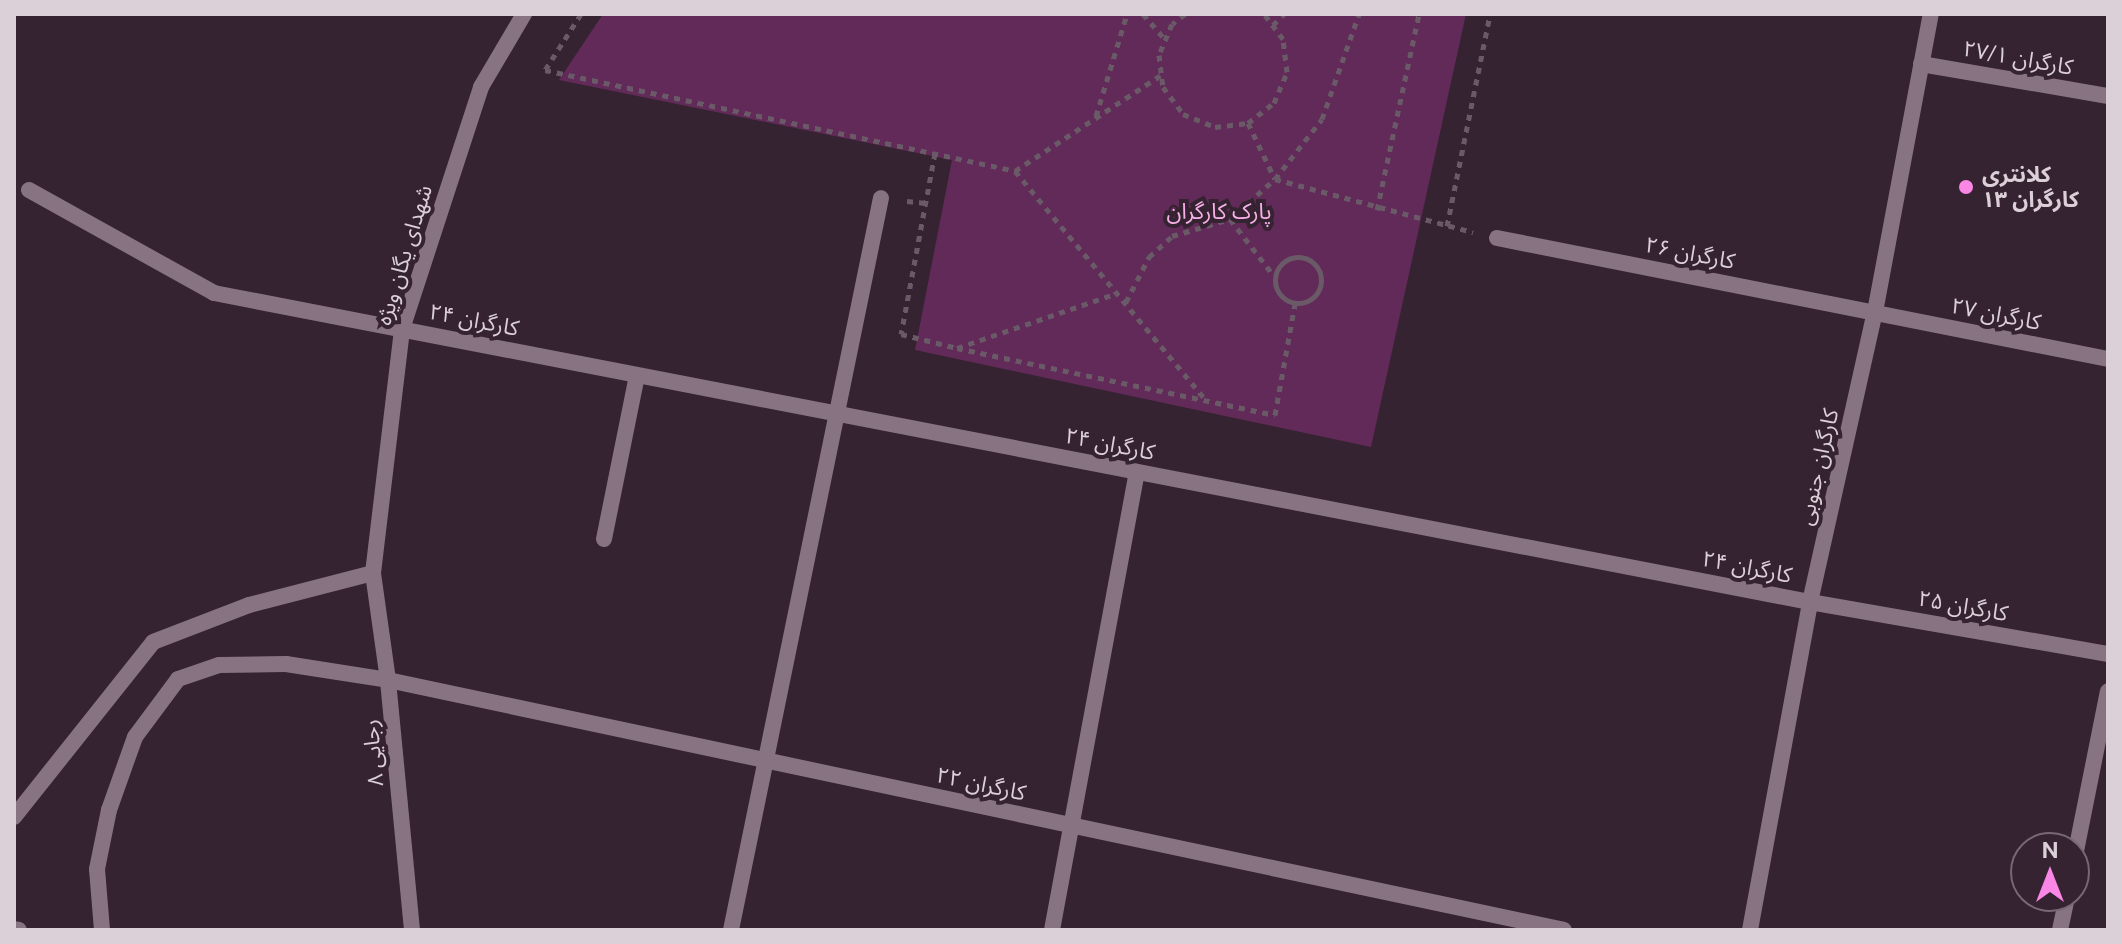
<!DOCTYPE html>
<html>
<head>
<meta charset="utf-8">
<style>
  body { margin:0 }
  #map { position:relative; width:2122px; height:944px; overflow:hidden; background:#352331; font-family:"Public Sans","Noto Sans Arabic",sans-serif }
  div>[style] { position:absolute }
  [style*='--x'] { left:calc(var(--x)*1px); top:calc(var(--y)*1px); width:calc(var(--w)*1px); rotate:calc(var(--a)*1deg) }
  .green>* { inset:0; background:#622a58 }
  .path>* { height:5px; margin-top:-2.5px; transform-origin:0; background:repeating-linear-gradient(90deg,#6a5a67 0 6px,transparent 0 12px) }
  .path>.ring { margin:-2.5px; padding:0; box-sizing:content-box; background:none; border:5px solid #6a5a67; border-radius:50% }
  .service>* { height:16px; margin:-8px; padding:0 8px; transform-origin:8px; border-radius:8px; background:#887383 }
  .minor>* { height:16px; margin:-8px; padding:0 8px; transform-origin:8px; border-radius:8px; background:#887383 }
  .tertiary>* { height:16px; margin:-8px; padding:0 8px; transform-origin:8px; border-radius:8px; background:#887383 }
  .dots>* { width:22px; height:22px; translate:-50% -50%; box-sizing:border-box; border:4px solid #352331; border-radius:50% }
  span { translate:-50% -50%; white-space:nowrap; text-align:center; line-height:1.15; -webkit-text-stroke:8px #352331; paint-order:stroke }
  .street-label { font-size:22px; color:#dbcfd8 }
  .poi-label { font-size:22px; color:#dbcfd8; font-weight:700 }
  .left { translate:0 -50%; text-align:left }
  .park-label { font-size:22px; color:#f6b0e7 }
  .frame { position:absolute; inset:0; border:16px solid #dbcfd8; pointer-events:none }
  .north { position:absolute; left:2010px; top:832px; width:80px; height:80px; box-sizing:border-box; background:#352331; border:2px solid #776874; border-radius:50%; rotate:0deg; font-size:22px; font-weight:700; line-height:32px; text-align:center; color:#dbcfd8 }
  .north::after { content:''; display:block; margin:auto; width:28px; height:36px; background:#fa87e6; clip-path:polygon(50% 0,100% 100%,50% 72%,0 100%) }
</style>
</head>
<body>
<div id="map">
  <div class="green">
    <i style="clip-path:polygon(603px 14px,1466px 14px,1371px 447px,915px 350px,952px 160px,559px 80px)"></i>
  </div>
  <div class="path">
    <i style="--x:581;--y:14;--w:67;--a:122.7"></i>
    <i style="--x:545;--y:70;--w:481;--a:12.1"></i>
    <i style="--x:1015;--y:171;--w:295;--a:50.2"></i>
    <i style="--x:1143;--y:14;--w:33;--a:49"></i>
    <i style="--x:1185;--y:14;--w:16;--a:142"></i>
    <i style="--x:1172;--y:24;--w:34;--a:113"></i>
    <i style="--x:1159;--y:55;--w:32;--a:83"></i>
    <i style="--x:1163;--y:87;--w:34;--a:53"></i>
    <i style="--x:1183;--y:114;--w:35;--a:22"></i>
    <i style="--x:1215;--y:127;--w:33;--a:-7"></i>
    <i style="--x:1248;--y:123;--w:33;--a:-38"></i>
    <i style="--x:1274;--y:103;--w:34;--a:-67"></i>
    <i style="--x:1287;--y:72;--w:33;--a:-97"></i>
    <i style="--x:1283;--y:39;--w:31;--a:-127"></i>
    <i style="--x:1273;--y:25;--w:16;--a:-45"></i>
    <i style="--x:1096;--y:116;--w:107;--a:-73.1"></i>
    <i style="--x:1248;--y:123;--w:62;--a:64.3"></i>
    <i style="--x:1275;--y:179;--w:205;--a:15"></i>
    <i style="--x:935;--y:153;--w:184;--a:100.6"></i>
    <i style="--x:901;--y:334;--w:58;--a:14"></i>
    <i style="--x:957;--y:348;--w:170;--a:-18.9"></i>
    <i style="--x:1015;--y:171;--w:175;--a:-33.3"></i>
    <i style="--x:907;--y:201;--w:19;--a:6"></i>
    <i style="--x:1377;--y:210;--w:200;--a:-77.9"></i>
    <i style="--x:1230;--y:219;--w:72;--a:52.3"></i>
    <i style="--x:1447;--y:226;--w:216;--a:-78.5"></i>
    <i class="ring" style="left:1275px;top:257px;width:41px;height:41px"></i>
    <i style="--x:1126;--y:302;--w:51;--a:-62.9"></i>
    <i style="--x:1149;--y:257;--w:31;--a:-42"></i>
    <i style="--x:1172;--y:236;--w:60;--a:-16.3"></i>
    <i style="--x:1230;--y:219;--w:60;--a:-41.6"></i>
    <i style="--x:1275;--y:179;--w:76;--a:-51.9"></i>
    <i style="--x:1322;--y:119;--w:111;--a:-70.6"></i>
    <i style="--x:957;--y:348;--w:325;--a:11.9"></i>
    <i style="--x:1275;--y:415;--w:113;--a:-79.8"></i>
  </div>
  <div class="service">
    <i style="--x:604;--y:539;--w:167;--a:-78.6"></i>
    <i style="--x:2074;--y:861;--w:173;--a:-78.7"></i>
    <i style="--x:2060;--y:930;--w:35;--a:-78"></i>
  </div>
  <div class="minor">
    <i style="--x:1921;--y:64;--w:190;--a:9.7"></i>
    <i style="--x:29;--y:190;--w:212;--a:29.1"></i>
    <i style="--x:214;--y:293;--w:1626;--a:10.96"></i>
    <i style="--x:1810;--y:602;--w:303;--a:9.9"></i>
    <i style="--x:1497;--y:238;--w:623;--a:11.2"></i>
    <i style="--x:412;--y:930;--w:251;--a:-95.5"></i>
    <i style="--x:388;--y:680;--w:1202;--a:12"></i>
    <i style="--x:731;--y:930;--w:747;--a:-78.42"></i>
    <i style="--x:1052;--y:930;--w:466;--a:-79.5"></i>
  </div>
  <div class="tertiary">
    <i style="--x:14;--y:817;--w:223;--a:-51.5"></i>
    <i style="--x:153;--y:642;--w:103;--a:-21.1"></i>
    <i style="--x:249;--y:605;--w:128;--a:-14.5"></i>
    <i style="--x:14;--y:929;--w:5;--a:11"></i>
    <i style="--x:102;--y:930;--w:61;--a:-94.7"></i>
    <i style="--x:97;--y:869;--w:60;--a:-78.5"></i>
    <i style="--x:109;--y:810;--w:77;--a:-70.4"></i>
    <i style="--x:135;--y:737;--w:72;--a:-53.4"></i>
    <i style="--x:178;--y:679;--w:43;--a:-18.9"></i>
    <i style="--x:219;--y:665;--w:67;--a:-0.9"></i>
    <i style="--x:286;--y:664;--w:103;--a:8.9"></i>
    <i style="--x:388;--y:680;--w:108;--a:-98"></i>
    <i style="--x:373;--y:573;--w:246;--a:-83.2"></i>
    <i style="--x:402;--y:329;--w:255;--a:-71.9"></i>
    <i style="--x:481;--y:87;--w:85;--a:-59.5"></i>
    <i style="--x:1750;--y:930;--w:333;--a:-79.6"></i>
    <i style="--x:1810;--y:602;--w:297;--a:-77.4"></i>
    <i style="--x:1875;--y:312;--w:303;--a:-79.4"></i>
  </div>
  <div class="dots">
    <i style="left:1966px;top:187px;background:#fa87e6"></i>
  </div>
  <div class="street-label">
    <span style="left:2018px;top:58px;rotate:10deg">کارگران ۲۷/۱</span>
    <span style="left:1690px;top:253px;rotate:11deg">کارگران ۲۶</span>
    <span style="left:404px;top:255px;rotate:-73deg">شهدای یگان ویژه</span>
    <span style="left:1996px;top:314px;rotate:11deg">کارگران ۲۷</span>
    <span style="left:474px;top:320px;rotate:11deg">کارگران ۲۴</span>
    <span style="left:1110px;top:444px;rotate:11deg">کارگران ۲۴</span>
    <span style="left:1818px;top:467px;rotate:-77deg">کارگران جنوبی</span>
    <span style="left:1747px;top:567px;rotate:11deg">کارگران ۲۴</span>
    <span style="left:1963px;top:606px;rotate:10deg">کارگران ۲۵</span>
    <span style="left:373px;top:753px;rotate:-95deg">رجایی ۸</span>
    <span style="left:981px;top:784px;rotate:12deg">کارگران ۲۲</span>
  </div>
  <div class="poi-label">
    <span class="left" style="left:1982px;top:187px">کلانتری<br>۱۳ کارگران</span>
  </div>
  <div class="park-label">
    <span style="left:1219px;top:212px">پارک کارگران</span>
  </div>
  <div class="frame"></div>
  <div class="north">N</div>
</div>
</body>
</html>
